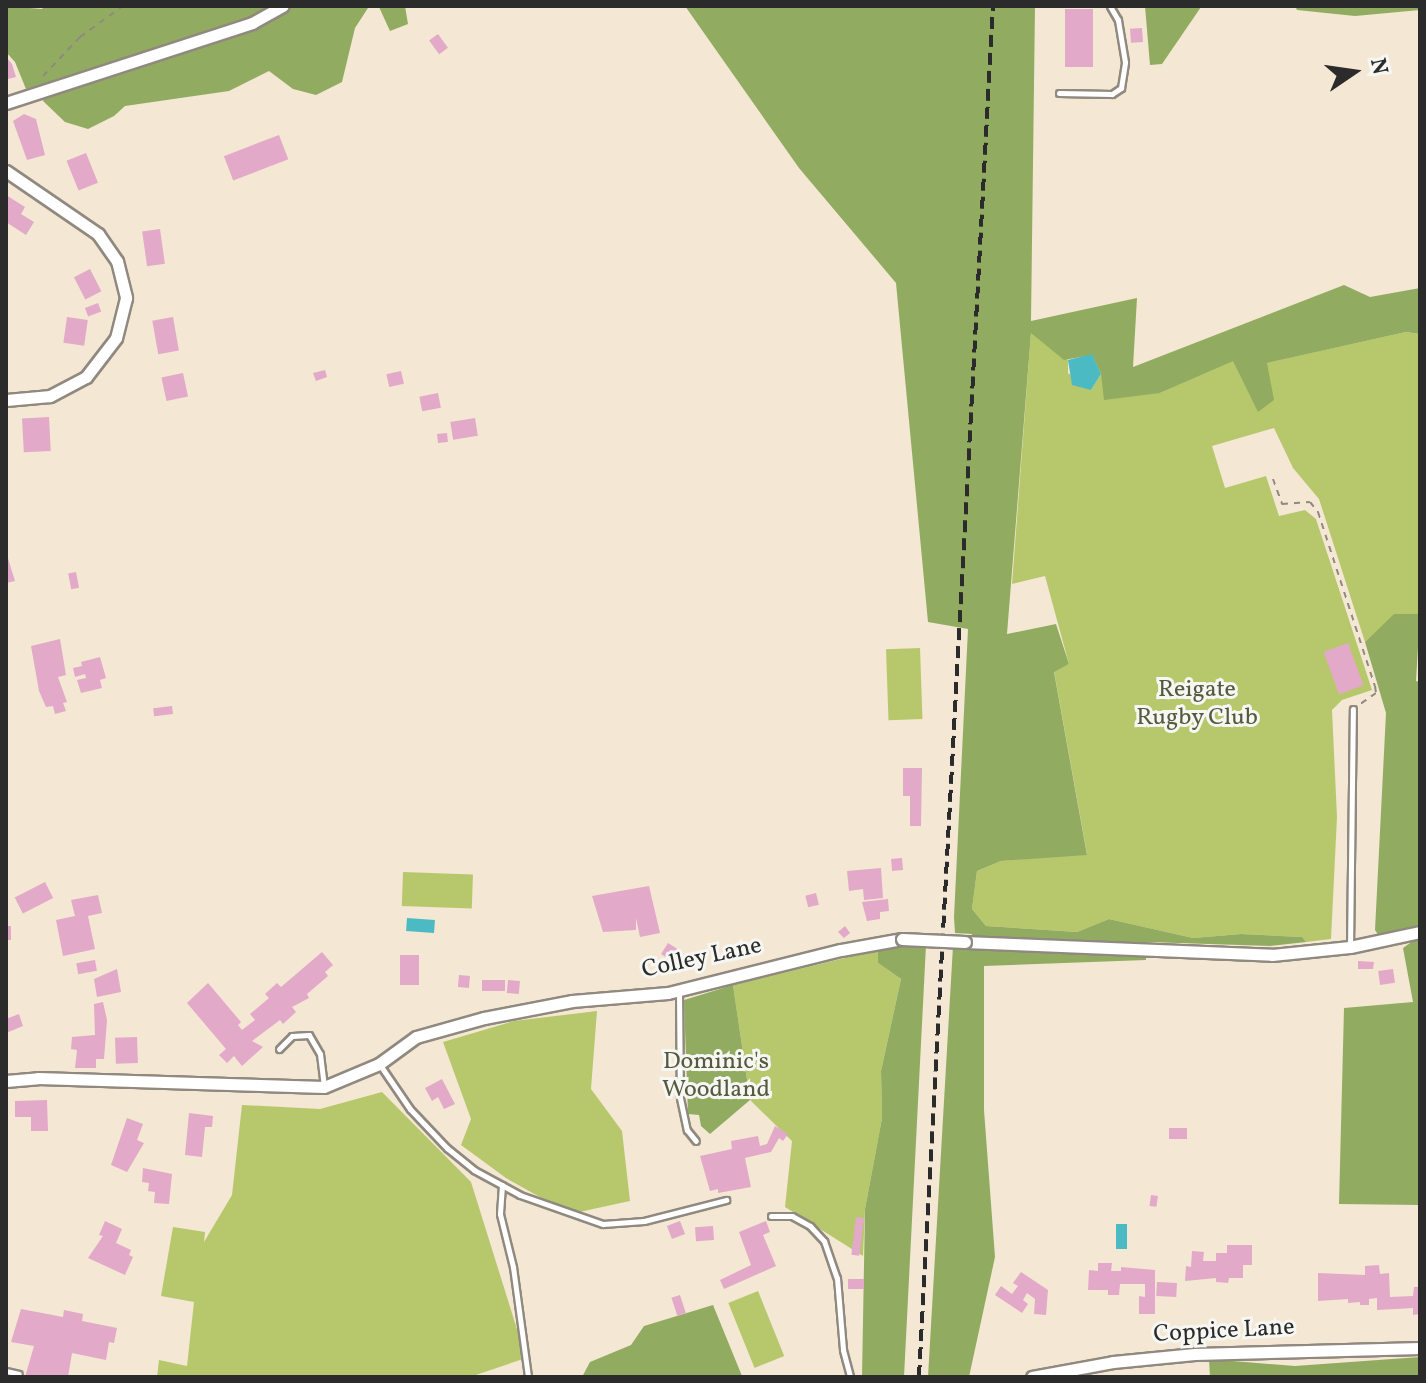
<!DOCTYPE html>
<html>
<head>
<meta charset="utf-8">
<style>
  body { margin:0 }
  #map { position:relative; width:1426px; height:1383px; overflow:hidden; background:#f4e7d3; font-family:Vollkorn,serif }
  div>[style] { position:absolute }
  [style*='--x'] { left:calc(var(--x)*1px); top:calc(var(--y)*1px); width:calc(var(--w)*1px); rotate:calc(var(--a)*1deg) }
  .green>* { inset:0; background:#b7c86c; transform-origin:0 0 }
  .forest>* { inset:0; background:#91ac60 }
  .water>* { inset:0; background:#4bbac2; transform-origin:0 0 }
  .building>* { inset:0; background:#e2a9c9; transform-origin:0 0 }
  .path>* { height:2px; margin-top:-1px; transform-origin:0; background:repeating-linear-gradient(90deg,#90897f 0 6px,transparent 0 12px) }
  .roads { filter:drop-shadow(2px 0 #90897f) drop-shadow(-2px 0 #90897f) drop-shadow(0 2px #90897f) drop-shadow(0 -2px #90897f) }
  .service>* { height:5px; margin:-2.5px; padding:0 2.5px; transform-origin:2.5px; border-radius:2.5px; background:#fff }
  .minor>* { height:11px; margin:-5.5px; padding:0 5.5px; transform-origin:5.5px; border-radius:5.5px; background:#fff }
  .rail>* { height:4px; margin-top:-2px; transform-origin:0; background:repeating-linear-gradient(90deg,#2b2b2b 0 12px,transparent 0 18px) }
  .bridges { filter:drop-shadow(2px 0 #90897f) drop-shadow(-2px 0 #90897f) drop-shadow(0 2px #90897f) drop-shadow(0 -2px #90897f) }
  .minor-bridge>* { height:11px; margin:-5.5px; padding:0 5.5px; transform-origin:5.5px; border-radius:5.5px; background:#fff }
  span { translate:-50% -50%; white-space:nowrap; text-align:center; line-height:1.15; -webkit-text-stroke:6px #f6f6f2; paint-order:stroke }
  .park-label { font-size:24px; color:#555a3e }
  .street-label { font-size:24px; color:#2b2b2b }
  .frame { position:absolute; inset:0; border:8px solid #2b2b2b; pointer-events:none }
  .north { position:absolute; left:1314px; top:32px; width:80px; height:80px; -webkit-text-stroke:6px #f6f6f2; paint-order:stroke; rotate:77deg; font-size:22px; font-weight:700; line-height:32px; text-align:center; color:#2b2b2b }
  .north::after { content:''; display:block; margin:auto; width:28px; height:36px; background:#2b2b2b; clip-path:polygon(50% 0,100% 100%,50% 72%,0 100%) }
</style>
</head>
<body>
<div id="map">
  <div class="green">
    <i style="clip-path:polygon(1031px 332px,1068px 360px,1068px 373px,1091px 390px,1101px 374px,1160px 393px,1233px 360px,1266px 363px,1406px 332px,1420px 334px,1420px 614px,1394px 615px,1365px 642px,1319px 499px,1293px 468px,1274px 428px,1212px 446px,1225px 488px,1266px 476px,1279px 516px,1305px 510px,1316px 519px,1372px 690px,1342px 700px,1332px 710px,1337px 817px,1331px 939px,1306px 942px,1301px 937px,1241px 934px,1193px 938px,1109px 919px,1077px 932px,986px 926px,972px 909px,977px 871px,1001px 861px,1087px 854px,1054px 671px,1069px 664px,1045px 576px,1012px 584px)"></i>
    <i style="left:920px;top:648px;width:71px;height:34px;rotate:88deg"></i>
    <i style="left:403px;top:872px;width:70px;height:34px;rotate:2deg"></i>
    <i style="clip-path:polygon(878px 950px,878px 963px,901px 979px,881px 1071px,882px 1118px,865px 1209px,863px 1256px,785px 1207px,792px 1141px,750px 1100px,733px 985px)"></i>
    <i style="clip-path:polygon(597px 1011px,591px 1089px,622px 1131px,630px 1201px,570px 1214px,506px 1178px,461px 1145px,471px 1119px,443px 1042px,514px 1021px)"></i>
    <i style="clip-path:polygon(382px 1092px,471px 1182px,526px 1358px,470px 1377px,157px 1377px,159px 1360px,187px 1366px,194px 1302px,161px 1296px,173px 1227px,205px 1232px,204px 1242px,232px 1195px,242px 1105px,320px 1109px)"></i>
    <i style="left:758px;top:1291px;width:70px;height:32px;rotate:68deg"></i>
  </div>
  <div class="forest">
    <i style="clip-path:polygon(6px 6px,42px 9px,44px 6px,277px 6px,249px 20px,26px 89px,15px 62px,6px 52px)"></i>
    <i style="clip-path:polygon(291px 6px,405px 6px,408px 24px,390px 31px,379px 7px,368px 8px,355px 28px,342px 82px,316px 95px,293px 89px,269px 71px,229px 91px,125px 106px,114px 116px,88px 129px,65px 122px,43px 101px,47px 89px,255px 27px)"></i>
    <i style="clip-path:polygon(685px 6px,1035px 6px,1031px 321px,1137px 298px,1133px 367px,1344px 285px,1370px 297px,1420px 288px,1420px 334px,1406px 332px,1267px 363px,1274px 400px,1258px 412px,1233px 361px,1160px 393px,1104px 400px,1101px 374px,1092px 355px,1064px 360px,1031px 333px,1007px 634px,1056px 624px,1069px 664px,1054px 672px,1087px 855px,1001px 861px,977px 871px,972px 909px,986px 926px,1077px 932px,1109px 919px,1193px 938px,1241px 934px,1302px 937px,1306px 942px,1270px 946px,1147px 942px,1146px 960px,984px 966px,984px 1110px,995px 1257px,969px 1377px,928px 1377px,953px 946px,971px 947px,972px 934px,955px 933px,954px 917px,968px 629px,928px 622px,896px 283px,799px 168px)"></i>
    <i style="clip-path:polygon(1145px 6px,1201px 7px,1162px 64px,1150px 65px)"></i>
    <i style="clip-path:polygon(1295px 6px,1420px 6px,1420px 10px,1355px 16px,1297px 10px)"></i>
    <i style="clip-path:polygon(1394px 614px,1420px 614px,1416px 681px,1420px 682px,1420px 928px,1379px 936px,1375px 930px,1386px 713px,1365px 642px)"></i>
    <i style="clip-path:polygon(1420px 936px,1420px 1205px,1339px 1204px,1344px 1008px,1413px 1002px,1403px 948px)"></i>
    <i style="clip-path:polygon(903px 943px,926px 945px,904px 1377px,862px 1377px,865px 1209px,882px 1118px,881px 1071px,901px 979px,878px 963px,878px 950px)"></i>
    <i style="clip-path:polygon(733px 985px,750px 1100px,710px 1134px,701px 1126px,699px 1115px,688px 1114px,684px 1000px)"></i>
    <i style="clip-path:polygon(713px 1305px,742px 1376px,582px 1377px,590px 1362px,631px 1345px,644px 1326px)"></i>
    <i style="clip-path:polygon(1420px 1357px,1420px 1377px,1210px 1377px,1209px 1359px,1295px 1366px)"></i>
  </div>
  <div class="water">
    <i style="clip-path:polygon(1092px 354px,1101px 374px,1091px 390px,1072px 385px,1068px 360px)"></i>
    <i style="left:407px;top:918px;width:28px;height:13px;rotate:4deg"></i>
    <i style="left:1116px;top:1224px;width:11px;height:25px"></i>
  </div>
  <div class="building">
    <i style="left:1065px;top:9px;width:28px;height:58px"></i>
    <i style="left:1142px;top:28px;width:14px;height:12px;rotate:86deg"></i>
    <i style="left:438px;top:34px;width:17px;height:11px;rotate:54deg"></i>
    <i style="clip-path:polygon(6px 57px,12px 64px,16px 77px,8px 79px)"></i>
    <i style="clip-path:polygon(24px 114px,36px 119px,45px 155px,27px 160px,13px 121px)"></i>
    <i style="left:279px;top:135px;width:26px;height:59px;rotate:69deg"></i>
    <i style="left:86px;top:153px;width:32px;height:21px;rotate:68deg"></i>
    <i style="clip-path:polygon(6px 195px,25px 207px,21px 214px,34px 222px,26px 235px,6px 222px)"></i>
    <i style="left:160px;top:229px;width:35px;height:18px;rotate:82deg"></i>
    <i style="left:90px;top:269px;width:25px;height:18px;rotate:63deg"></i>
    <i style="left:98px;top:303px;width:9px;height:14px;rotate:69deg"></i>
    <i style="left:67px;top:317px;width:21px;height:26px;rotate:8deg"></i>
    <i style="left:173px;top:317px;width:34px;height:21px;rotate:80deg"></i>
    <i style="clip-path:polygon(325px 370px,327px 377px,316px 381px,313px 373px)"></i>
    <i style="left:401px;top:371px;width:13px;height:15px;rotate:77deg"></i>
    <i style="left:183px;top:373px;width:24px;height:22px;rotate:78deg"></i>
    <i style="left:438px;top:393px;width:15px;height:19px;rotate:79deg"></i>
    <i style="left:49px;top:417px;width:34px;height:27px;rotate:87deg"></i>
    <i style="left:475px;top:418px;width:18px;height:25px;rotate:81deg"></i>
    <i style="left:447px;top:433px;width:9px;height:10px;rotate:84deg"></i>
    <i style="clip-path:polygon(6px 552px,15px 581px,6px 583px)"></i>
    <i style="left:76px;top:572px;width:16px;height:8px;rotate:79deg"></i>
    <i style="clip-path:polygon(60px 639px,66px 675px,58px 677px,67px 702px,63px 703px,66px 711px,55px 714px,53px 706px,46px 707px,39px 691px,31px 646px)"></i>
    <i style="left:1348px;top:643px;width:45px;height:26px;rotate:70deg"></i>
    <i style="clip-path:polygon(100px 657px,106px 678px,100px 680px,102px 688px,81px 693px,77px 680px,86px 678px,85px 674px,75px 677px,73px 668px,82px 666px,81px 662px)"></i>
    <i style="left:172px;top:706px;width:8px;height:19px;rotate:83deg"></i>
    <i style="clip-path:polygon(903px 768px,922px 768px,921px 826px,910px 826px,910px 796px,903px 796px)"></i>
    <i style="left:902px;top:858px;width:12px;height:11px;rotate:85deg"></i>
    <i style="clip-path:polygon(881px 868px,883px 898px,864px 900px,863px 889px,849px 891px,847px 871px)"></i>
    <i style="left:45px;top:882px;width:18px;height:34px;rotate:63deg"></i>
    <i style="clip-path:polygon(649px 886px,660px 933px,640px 937px,636px 918px,636px 930px,603px 932px,592px 896px)"></i>
    <i style="left:816px;top:893px;width:12px;height:11px;rotate:76deg"></i>
    <i style="clip-path:polygon(98px 895px,102px 913px,88px 916px,95px 949px,63px 956px,56px 920px,75px 916px,71px 900px)"></i>
    <i style="clip-path:polygon(888px 899px,889px 911px,880px 912px,880px 919px,867px 921px,862px 902px)"></i>
    <i style="left:6px;top:926px;width:5px;height:14px"></i>
    <i style="clip-path:polygon(845px 926px,850px 933px,844px 938px,838px 932px)"></i>
    <i style="left:668px;top:943px;width:13px;height:13px;rotate:32deg"></i>
    <i style="clip-path:polygon(322px 952px,333px 965px,325px 972px,328px 976px,307px 994px,309px 998px,292px 1007px,296px 1012px,283px 1024px,280px 1020px,252px 1041px,263px 1047px,242px 1066px,234px 1056px,227px 1063px,219px 1055px,226px 1049px,187px 1003px,208px 983px,241px 1022px,238px 1025px,242px 1030px,255px 1020px,250px 1014px,269px 998px,265px 994px,277px 983px,281px 987px)"></i>
    <i style="left:400px;top:955px;width:19px;height:30px"></i>
    <i style="left:95px;top:960px;width:11px;height:19px;rotate:80deg"></i>
    <i style="clip-path:polygon(1358px 961px,1374px 962px,1373px 969px,1358px 969px)"></i>
    <i style="clip-path:polygon(117px 969px,121px 992px,97px 997px,94px 979px)"></i>
    <i style="left:1393px;top:969px;width:14px;height:15px;rotate:82deg"></i>
    <i style="left:459px;top:975px;width:11px;height:12px;rotate:5deg"></i>
    <i style="left:482px;top:980px;width:23px;height:11px"></i>
    <i style="left:508px;top:980px;width:12px;height:13px;rotate:5deg"></i>
    <i style="clip-path:polygon(103px 1002px,107px 1020px,104px 1059px,96px 1059px,96px 1068px,75px 1068px,77px 1050px,71px 1049px,72px 1037px,95px 1035px,94px 1004px)"></i>
    <i style="clip-path:polygon(19px 1014px,23px 1026px,6px 1033px,6px 1019px)"></i>
    <i style="left:137px;top:1037px;width:26px;height:22px;rotate:88deg"></i>
    <i style="clip-path:polygon(442px 1079px,455px 1104px,444px 1109px,438px 1097px,432px 1101px,425px 1088px)"></i>
    <i style="clip-path:polygon(47px 1100px,48px 1131px,31px 1131px,31px 1117px,15px 1117px,15px 1101px)"></i>
    <i style="clip-path:polygon(189px 1113px,213px 1116px,212px 1127px,205px 1127px,202px 1157px,185px 1155px)"></i>
    <i style="clip-path:polygon(127px 1118px,143px 1124px,137px 1140px,144px 1143px,127px 1172px,111px 1165px)"></i>
    <i style="clip-path:polygon(775px 1126px,788px 1134px,783px 1141px,779px 1138px,771px 1152px,745px 1158px,751px 1187px,718px 1193px,718px 1189px,710px 1191px,700px 1156px,732px 1149px,731px 1141px,758px 1136px,760px 1146px,767px 1144px)"></i>
    <i style="left:1169px;top:1128px;width:18px;height:11px"></i>
    <i style="clip-path:polygon(143px 1168px,172px 1174px,169px 1204px,154px 1203px,155px 1192px,148px 1191px,149px 1183px,142px 1182px)"></i>
    <i style="left:1151px;top:1195px;width:7px;height:11px;rotate:8deg"></i>
    <i style="left:856px;top:1217px;width:8px;height:38px;rotate:7deg"></i>
    <i style="clip-path:polygon(105px 1221px,122px 1229px,116px 1243px,131px 1250px,129px 1255px,133px 1257px,125px 1275px,88px 1258px,103px 1236px,99px 1235px)"></i>
    <i style="left:680px;top:1221px;width:14px;height:14px;rotate:69deg"></i>
    <i style="clip-path:polygon(766px 1221px,770px 1232px,763px 1235px,776px 1266px,724px 1289px,720px 1280px,751px 1265px,739px 1232px)"></i>
    <i style="left:713px;top:1226px;width:14px;height:18px;rotate:86deg"></i>
    <i style="clip-path:polygon(1227px 1245px,1252px 1245px,1252px 1265px,1243px 1265px,1243px 1278px,1229px 1278px,1228px 1283px,1216px 1282px,1216px 1278px,1185px 1281px,1186px 1266px,1191px 1267px,1192px 1251px,1204px 1252px,1203px 1261px,1216px 1261px,1216px 1253px,1227px 1253px)"></i>
    <i style="clip-path:polygon(1098px 1263px,1112px 1263px,1111px 1271px,1121px 1271px,1121px 1267px,1155px 1270px,1155px 1314px,1139px 1314px,1139px 1296px,1145px 1297px,1145px 1284px,1120px 1284px,1119px 1295px,1108px 1295px,1108px 1290px,1088px 1290px,1089px 1270px,1098px 1271px)"></i>
    <i style="clip-path:polygon(1379px 1265px,1380px 1274px,1389px 1273px,1390px 1297px,1413px 1296px,1414px 1287px,1420px 1287px,1420px 1314px,1413px 1315px,1413px 1308px,1377px 1310px,1377px 1298px,1369px 1299px,1369px 1305px,1360px 1305px,1360px 1302px,1348px 1303px,1348px 1299px,1318px 1301px,1318px 1273px,1365px 1275px,1365px 1266px)"></i>
    <i style="clip-path:polygon(1021px 1272px,1048px 1290px,1046px 1315px,1034px 1314px,1035px 1299px,1027px 1293px,1023px 1300px,1028px 1304px,1022px 1313px,995px 1295px,1001px 1286px,1012px 1294px,1018px 1286px,1013px 1283px)"></i>
    <i style="left:848px;top:1279px;width:16px;height:10px"></i>
    <i style="left:1157px;top:1282px;width:20px;height:14px;rotate:3deg"></i>
    <i style="left:680px;top:1295px;width:19px;height:9px;rotate:72deg"></i>
    <i style="clip-path:polygon(21px 1309px,63px 1317px,64px 1310px,83px 1314px,82px 1321px,117px 1328px,114px 1343px,109px 1342px,106px 1360px,72px 1353px,68px 1377px,25px 1377px,34px 1346px,11px 1342px)"></i>
  </div>
  <div class="path">
    <i style="--x:43;--y:76;--w:54;--a:-46.5"></i>
    <i style="--x:80;--y:37;--w:53;--a:-35.8"></i>
    <i style="--x:1273;--y:479;--w:27;--a:70"></i>
    <i style="--x:1282;--y:504;--w:28;--a:-4"></i>
    <i style="--x:1310;--y:502;--w:13;--a:51"></i>
    <i style="--x:1318;--y:512;--w:183;--a:71.9"></i>
    <i style="--x:1375;--y:686;--w:7;--a:82"></i>
    <i style="--x:1376;--y:693;--w:19;--a:145"></i>
  </div>
  <div class="roads">
    <div class="service">
      <i style="--x:1059;--y:93;--w:53;--a:1.1"></i>
      <i style="--x:1112;--y:94;--w:11;--a:-34"></i>
      <i style="--x:1121;--y:88;--w:26;--a:-81"></i>
      <i style="--x:1125;--y:62;--w:43;--a:-99.5"></i>
      <i style="--x:1118;--y:20;--w:16;--a:-120"></i>
      <i style="--x:1350;--y:947;--w:238;--a:-89.3"></i>
      <i style="--x:679;--y:992;--w:106;--a:89.5"></i>
      <i style="--x:680;--y:1098;--w:33;--a:78"></i>
      <i style="--x:687;--y:1130;--w:14;--a:51"></i>
      <i style="--x:279;--y:1049;--w:18;--a:-45"></i>
      <i style="--x:292;--y:1036;--w:17;--a:-3"></i>
      <i style="--x:309;--y:1035;--w:22;--a:60"></i>
      <i style="--x:320;--y:1054;--w:32;--a:83"></i>
      <i style="--x:380;--y:1065;--w:53;--a:55.7"></i>
      <i style="--x:410;--y:1109;--w:54;--a:46.5"></i>
      <i style="--x:447;--y:1148;--w:35;--a:39"></i>
      <i style="--x:474;--y:1170;--w:52;--a:28.5"></i>
      <i style="--x:520;--y:1195;--w:88;--a:19.3"></i>
      <i style="--x:603;--y:1224;--w:41;--a:-4.2"></i>
      <i style="--x:644;--y:1221;--w:85;--a:-14.4"></i>
      <i style="--x:502;--y:1185;--w:29;--a:94"></i>
      <i style="--x:500;--y:1214;--w:55;--a:76.2"></i>
      <i style="--x:513;--y:1267;--w:111;--a:82.2"></i>
      <i style="--x:771;--y:1216;--w:21;--a:0"></i>
      <i style="--x:792;--y:1216;--w:21;--a:29"></i>
      <i style="--x:810;--y:1226;--w:21;--a:47"></i>
      <i style="--x:824;--y:1241;--w:39;--a:71"></i>
      <i style="--x:837;--y:1278;--w:72;--a:85.2"></i>
      <i style="--x:843;--y:1350;--w:28;--a:75"></i>
      <i style="--x:6;--y:1371;--w:13;--a:13"></i>
    </div>
    <div class="minor">
      <i style="--x:6;--y:103;--w:259;--a:-18"></i>
      <i style="--x:252;--y:23;--w:35;--a:-29"></i>
      <i style="--x:6;--y:171;--w:112;--a:34.4"></i>
      <i style="--x:98;--y:234;--w:33;--a:55"></i>
      <i style="--x:117;--y:261;--w:38;--a:76"></i>
      <i style="--x:126;--y:298;--w:41;--a:104"></i>
      <i style="--x:116;--y:338;--w:49;--a:127.6"></i>
      <i style="--x:86;--y:377;--w:41;--a:152.2"></i>
      <i style="--x:50;--y:396;--w:44;--a:174.8"></i>
      <i style="--x:965;--y:942;--w:307;--a:2.4"></i>
      <i style="--x:1272;--y:955;--w:78;--a:-5.9"></i>
      <i style="--x:1350;--y:947;--w:72;--a:-12.1"></i>
      <i style="--x:6;--y:1081;--w:32;--a:-5"></i>
      <i style="--x:38;--y:1078;--w:286;--a:1.8"></i>
      <i style="--x:324;--y:1087;--w:60;--a:-22.7"></i>
      <i style="--x:379;--y:1064;--w:46;--a:-36.1"></i>
      <i style="--x:416;--y:1037;--w:71;--a:-15.6"></i>
      <i style="--x:484;--y:1018;--w:90;--a:-10.9"></i>
      <i style="--x:572;--y:1001;--w:96;--a:-4.8"></i>
      <i style="--x:668;--y:993;--w:178;--a:-14"></i>
      <i style="--x:841;--y:950;--w:62;--a:-10.2"></i>
      <i style="--x:1032;--y:1377;--w:82;--a:-10.5"></i>
      <i style="--x:1113;--y:1362;--w:82;--a:-5.6"></i>
      <i style="--x:1195;--y:1354;--w:225;--a:-1.5"></i>
    </div>
  </div>
  <div class="rail">
    <i style="--x:919;--y:1377;--w:1373;--a:-86.91"></i>
  </div>
  <div class="bridges">
    <div class="minor-bridge">
      <i style="--x:902;--y:939;--w:63;--a:2.7"></i>
    </div>
  </div>
  <div class="park-label">
    <span style="left:1197px;top:705px">Reigate<br>Rugby Club</span>
    <span style="left:716px;top:1077px">Dominic's<br>Woodland</span>
  </div>
  <div class="street-label">
    <span style="left:702px;top:959px;rotate:-12deg">Colley Lane</span>
    <span style="left:1224px;top:1332px;rotate:-3deg">Coppice Lane</span>
  </div>
  <div class="frame"></div>
  <div class="north">N</div>
</div>
</body>
</html>
